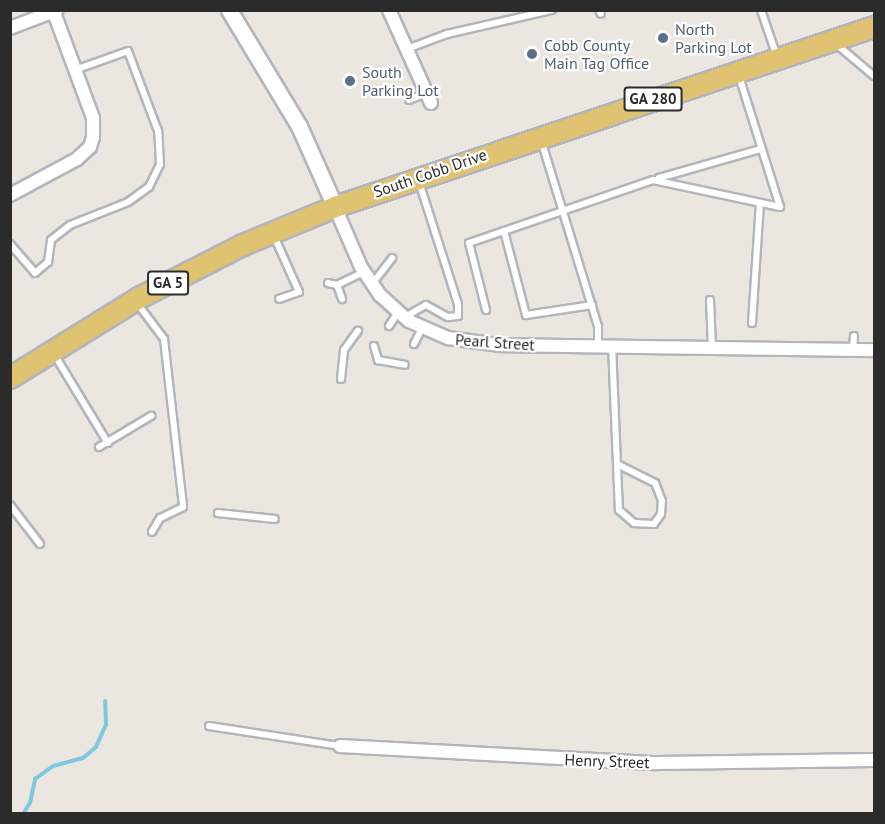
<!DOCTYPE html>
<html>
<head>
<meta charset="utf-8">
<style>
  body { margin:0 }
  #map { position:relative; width:885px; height:824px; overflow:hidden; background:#ebe6df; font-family:"PT Sans",sans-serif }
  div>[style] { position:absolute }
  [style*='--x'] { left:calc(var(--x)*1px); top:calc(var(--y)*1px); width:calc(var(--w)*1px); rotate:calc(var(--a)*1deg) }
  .stream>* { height:4px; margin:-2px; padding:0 2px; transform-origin:2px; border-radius:2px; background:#7fc9e0 }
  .roads { filter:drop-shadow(2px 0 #b3b5bd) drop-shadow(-2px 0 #b3b5bd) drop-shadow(0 2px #b3b5bd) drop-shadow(0 -2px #b3b5bd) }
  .service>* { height:6px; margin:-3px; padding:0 3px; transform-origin:3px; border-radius:3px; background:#fff }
  .minor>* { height:12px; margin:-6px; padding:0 6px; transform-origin:6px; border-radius:6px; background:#fff }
  .tertiary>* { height:15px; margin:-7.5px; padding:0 7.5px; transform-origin:7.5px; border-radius:7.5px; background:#fff }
  .primary>* { height:20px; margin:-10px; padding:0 10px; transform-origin:10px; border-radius:10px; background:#e0c370 }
  .dots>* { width:16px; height:16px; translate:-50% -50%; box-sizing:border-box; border:3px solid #fff; border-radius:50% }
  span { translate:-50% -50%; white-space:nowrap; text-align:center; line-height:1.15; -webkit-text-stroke:4.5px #fff; paint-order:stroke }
  .shield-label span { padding:2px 4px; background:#fff; border:2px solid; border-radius:4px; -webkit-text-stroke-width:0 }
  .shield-label { font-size:15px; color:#2b2b2b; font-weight:700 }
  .service-label { font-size:16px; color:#4e5e75 }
  .left { translate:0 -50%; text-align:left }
  .street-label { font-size:16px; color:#2b2b2b }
  .frame { position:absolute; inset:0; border:12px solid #2b2b2b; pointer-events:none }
</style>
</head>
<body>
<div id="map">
  <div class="stream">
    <i style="--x:23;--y:814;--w:13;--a:-58"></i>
    <i style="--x:30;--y:803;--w:25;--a:-78"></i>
    <i style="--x:35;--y:779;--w:22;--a:-36"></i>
    <i style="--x:53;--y:766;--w:31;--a:-15"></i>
    <i style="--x:83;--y:758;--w:17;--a:-40"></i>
    <i style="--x:96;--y:747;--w:24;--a:-66"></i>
    <i style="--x:106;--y:725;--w:24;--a:-92"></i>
  </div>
  <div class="roads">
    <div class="service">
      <i style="--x:599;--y:10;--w:4;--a:63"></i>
      <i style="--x:761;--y:10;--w:50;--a:71.2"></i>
      <i style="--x:835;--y:43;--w:51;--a:40.2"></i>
      <i style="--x:407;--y:49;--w:43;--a:-20.6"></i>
      <i style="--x:447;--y:34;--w:108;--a:-12.9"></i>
      <i style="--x:739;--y:76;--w:137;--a:72.6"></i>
      <i style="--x:409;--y:100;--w:18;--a:-22"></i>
      <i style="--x:541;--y:140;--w:195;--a:73"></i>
      <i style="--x:598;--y:326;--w:19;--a:90"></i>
      <i style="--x:659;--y:178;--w:106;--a:-15.9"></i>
      <i style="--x:504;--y:231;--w:87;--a:75.3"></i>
      <i style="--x:526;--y:315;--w:67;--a:-8.6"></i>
      <i style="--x:274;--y:236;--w:61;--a:65.9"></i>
      <i style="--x:299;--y:292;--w:21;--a:161"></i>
      <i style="--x:10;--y:244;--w:38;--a:49"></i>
      <i style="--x:35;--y:273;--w:17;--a:-40"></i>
      <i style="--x:48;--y:262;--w:22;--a:-82"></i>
      <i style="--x:51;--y:240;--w:24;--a:-38"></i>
      <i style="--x:70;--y:225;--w:62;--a:-21.6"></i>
      <i style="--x:128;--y:202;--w:26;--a:-36"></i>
      <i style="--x:149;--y:187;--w:25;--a:-64"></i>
      <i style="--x:160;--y:164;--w:33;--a:-93"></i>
      <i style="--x:158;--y:131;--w:85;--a:-110.6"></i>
      <i style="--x:128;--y:51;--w:56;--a:160.3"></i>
      <i style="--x:328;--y:283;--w:9;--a:13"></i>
      <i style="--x:337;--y:285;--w:30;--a:-26"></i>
      <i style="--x:372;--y:284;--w:33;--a:-52"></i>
      <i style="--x:337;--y:285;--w:15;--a:70"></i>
      <i style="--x:710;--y:300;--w:47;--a:87.6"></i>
      <i style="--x:137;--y:303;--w:45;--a:53.1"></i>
      <i style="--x:164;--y:339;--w:169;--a:83.5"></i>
      <i style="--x:183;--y:507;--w:25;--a:154"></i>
      <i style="--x:160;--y:518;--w:16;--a:120"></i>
      <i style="--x:486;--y:310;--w:69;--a:-104.2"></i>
      <i style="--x:469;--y:243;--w:194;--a:-18.9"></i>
      <i style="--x:653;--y:180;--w:130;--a:12"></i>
      <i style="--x:405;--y:317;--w:24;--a:-30"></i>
      <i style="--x:426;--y:305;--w:25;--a:29"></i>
      <i style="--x:448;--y:317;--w:10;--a:-6"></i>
      <i style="--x:458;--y:316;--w:12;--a:-90"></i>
      <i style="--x:458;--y:304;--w:128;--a:-107.7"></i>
      <i style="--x:752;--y:323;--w:120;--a:-86.2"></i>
      <i style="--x:389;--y:326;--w:17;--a:-57"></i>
      <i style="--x:414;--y:344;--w:18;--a:-63"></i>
      <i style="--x:612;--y:345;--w:165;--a:87.6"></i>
      <i style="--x:619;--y:510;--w:20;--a:41"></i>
      <i style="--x:634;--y:523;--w:20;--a:3"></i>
      <i style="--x:654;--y:524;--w:12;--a:-55"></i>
      <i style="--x:661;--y:514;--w:13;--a:-86"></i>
      <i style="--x:662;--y:501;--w:19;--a:-111"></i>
      <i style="--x:655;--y:483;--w:40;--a:-153.4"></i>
      <i style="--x:374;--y:346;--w:15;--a:74"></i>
      <i style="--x:378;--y:360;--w:27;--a:10"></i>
      <i style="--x:853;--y:350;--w:14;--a:-86"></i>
      <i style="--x:54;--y:354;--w:104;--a:58.8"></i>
      <i style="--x:341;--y:379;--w:29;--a:-84"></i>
      <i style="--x:344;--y:350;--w:24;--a:-54"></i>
      <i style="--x:99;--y:447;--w:61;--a:-30.8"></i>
      <i style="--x:10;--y:505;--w:49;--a:52.4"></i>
      <i style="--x:218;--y:513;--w:57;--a:6"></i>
      <i style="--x:209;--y:726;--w:133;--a:8.7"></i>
    </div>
    <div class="minor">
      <i style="--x:389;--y:10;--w:102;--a:65.7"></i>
      <i style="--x:10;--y:28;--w:50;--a:-21"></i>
      <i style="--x:10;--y:195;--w:76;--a:-28.2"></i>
      <i style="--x:77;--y:159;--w:18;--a:-43"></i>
      <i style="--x:90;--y:147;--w:10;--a:-73"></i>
      <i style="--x:93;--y:137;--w:19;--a:-90"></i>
      <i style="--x:93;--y:118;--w:115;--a:-110.3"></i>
      <i style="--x:335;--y:207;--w:65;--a:66.6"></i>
      <i style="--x:361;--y:267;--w:34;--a:56"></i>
      <i style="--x:380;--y:295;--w:39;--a:42"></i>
      <i style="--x:409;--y:321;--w:43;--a:23.6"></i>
      <i style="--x:448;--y:338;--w:51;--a:7.8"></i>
      <i style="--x:499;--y:345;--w:375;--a:0.8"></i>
      <i style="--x:340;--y:746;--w:317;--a:3.1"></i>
      <i style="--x:657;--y:763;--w:217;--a:-0.8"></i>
    </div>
    <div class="tertiary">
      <i style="--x:229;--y:10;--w:135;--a:58.9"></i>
      <i style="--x:299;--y:126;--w:89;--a:66"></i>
    </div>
    <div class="primary">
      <i style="--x:10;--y:378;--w:152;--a:-31.8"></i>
      <i style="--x:139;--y:298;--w:117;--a:-27"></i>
      <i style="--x:243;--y:245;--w:100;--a:-22.4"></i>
      <i style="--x:335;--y:207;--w:568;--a:-18.47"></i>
    </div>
  </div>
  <div class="dots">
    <i style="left:663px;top:38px;background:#5c6f8a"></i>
    <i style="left:532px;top:54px;background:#5c6f8a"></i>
    <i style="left:350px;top:81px;background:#5c6f8a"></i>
  </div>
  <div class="shield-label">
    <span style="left:653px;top:99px">GA 280</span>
    <span style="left:168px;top:283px">GA 5</span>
  </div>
  <div class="service-label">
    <span class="left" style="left:675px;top:38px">North<br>Parking Lot</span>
    <span class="left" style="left:544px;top:54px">Cobb County<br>Main Tag Office</span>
    <span class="left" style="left:362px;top:81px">South<br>Parking Lot</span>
  </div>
  <div class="street-label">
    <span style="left:430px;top:173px;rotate:-19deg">South Cobb Drive</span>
    <span style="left:495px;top:342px;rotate:4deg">Pearl Street</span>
    <span style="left:607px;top:761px;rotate:2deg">Henry Street</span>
  </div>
  <div class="frame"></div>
</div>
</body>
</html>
